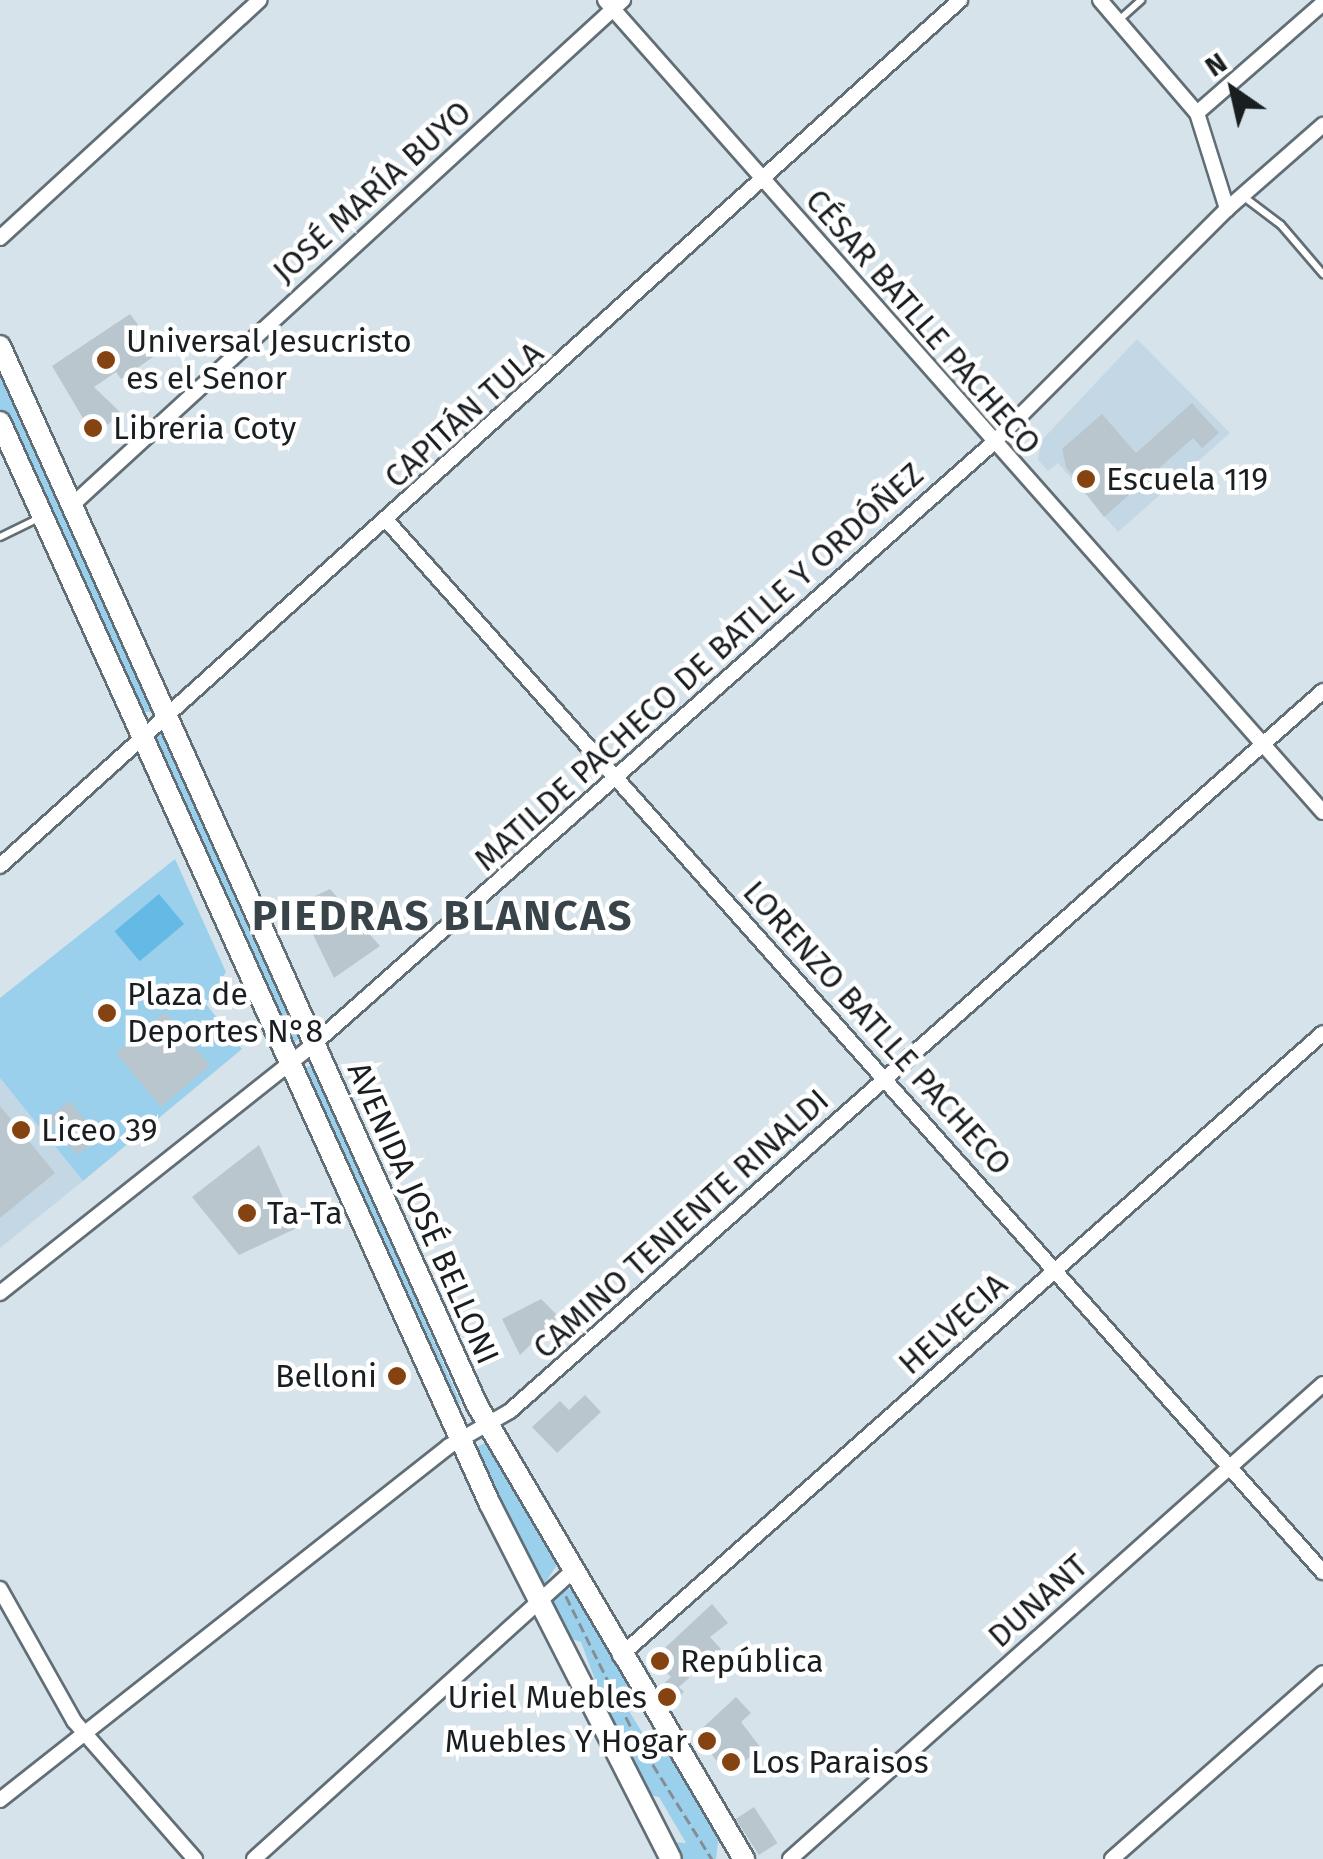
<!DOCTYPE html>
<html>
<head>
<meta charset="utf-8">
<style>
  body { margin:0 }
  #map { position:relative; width:1323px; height:1859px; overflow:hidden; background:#d6e3eb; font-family:"Fira Sans",sans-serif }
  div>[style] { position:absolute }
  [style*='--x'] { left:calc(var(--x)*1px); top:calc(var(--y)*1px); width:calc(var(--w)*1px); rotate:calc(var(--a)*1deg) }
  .built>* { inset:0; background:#c3d8e4 }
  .green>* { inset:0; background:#9bd0ec }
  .water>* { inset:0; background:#64bae5; transform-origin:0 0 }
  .building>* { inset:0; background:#b9c6ce; transform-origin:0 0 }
  .path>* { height:2.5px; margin-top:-1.25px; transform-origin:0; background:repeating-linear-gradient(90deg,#858e94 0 10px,transparent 0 15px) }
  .roads { filter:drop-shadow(2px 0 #626e75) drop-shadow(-2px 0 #626e75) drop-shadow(0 2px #626e75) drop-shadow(0 -2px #626e75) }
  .service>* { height:6px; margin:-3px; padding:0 3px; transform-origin:3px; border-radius:3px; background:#fff }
  .minor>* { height:14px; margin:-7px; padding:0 7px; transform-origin:7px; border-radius:7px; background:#fff }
  .secondary>* { height:20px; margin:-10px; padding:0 10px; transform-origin:10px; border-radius:10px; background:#fff }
  .dots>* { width:28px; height:28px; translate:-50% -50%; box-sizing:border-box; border:5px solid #fff; border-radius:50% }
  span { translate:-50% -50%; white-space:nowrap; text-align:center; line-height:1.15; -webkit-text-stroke:9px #fff; paint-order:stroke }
  .street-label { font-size:32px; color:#191e21 }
  .poi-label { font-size:32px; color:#191e21 }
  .left { translate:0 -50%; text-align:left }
  .right { translate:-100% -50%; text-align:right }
  .district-label { font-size:42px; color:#39444a; font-weight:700; letter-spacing:2.5px }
  .north { position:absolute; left:1183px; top:40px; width:100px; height:100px; -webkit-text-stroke:8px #fff; paint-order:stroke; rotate:326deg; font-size:28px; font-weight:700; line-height:40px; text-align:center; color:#191e21 }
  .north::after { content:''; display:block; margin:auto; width:35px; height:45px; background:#191e21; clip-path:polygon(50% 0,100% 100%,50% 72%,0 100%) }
</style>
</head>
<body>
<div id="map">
  <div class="built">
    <i style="clip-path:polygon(1137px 339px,1230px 433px,1118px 532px,1058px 463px,1048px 471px,1038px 460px,1041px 441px)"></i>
    <i style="clip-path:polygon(0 1078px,83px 1181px,0 1248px)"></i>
  </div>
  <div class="green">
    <i style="clip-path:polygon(0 360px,157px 708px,152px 712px,141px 712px,0 409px)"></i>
    <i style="clip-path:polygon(166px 729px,303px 1035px,294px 1043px,153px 739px)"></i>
    <i style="clip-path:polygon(175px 859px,226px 972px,206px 1004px,242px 1049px,83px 1181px,0 1078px,0 998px)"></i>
    <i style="clip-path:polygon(308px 1066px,315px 1066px,461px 1404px,454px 1402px,304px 1071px)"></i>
    <i style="clip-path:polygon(492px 1440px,559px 1562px,545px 1583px,537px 1581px,474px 1448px)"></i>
    <i style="clip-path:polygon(565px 1587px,577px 1593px,635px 1692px,618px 1693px,645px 1737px,662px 1742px,719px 1833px,716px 1859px,679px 1859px,669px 1842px,686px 1843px,659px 1797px,641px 1793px,585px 1687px,598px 1688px,581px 1642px,563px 1636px,549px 1607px,550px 1597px)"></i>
  </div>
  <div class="water">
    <i style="left:159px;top:894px;width:39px;height:58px;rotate:50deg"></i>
  </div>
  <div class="building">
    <i style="clip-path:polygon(130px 314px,159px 353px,121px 379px,116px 372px,94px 387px,122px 414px,93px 435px,52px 366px)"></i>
    <i style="clip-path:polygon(1192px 403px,1219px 433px,1202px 448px,1193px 438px,1104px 517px,1066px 467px,1062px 449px,1102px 414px,1136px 453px)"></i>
    <i style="clip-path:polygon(330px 889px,380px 946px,334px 978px,307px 922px,319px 916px,311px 898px)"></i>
    <i style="left:165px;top:1012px;width:70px;height:64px;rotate:50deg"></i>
    <i style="clip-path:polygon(70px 1101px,99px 1138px,77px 1155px,52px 1125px,52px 1115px)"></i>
    <i style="clip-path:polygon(0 1106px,55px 1173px,0 1218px)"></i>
    <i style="clip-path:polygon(259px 1145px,297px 1228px,239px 1255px,192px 1197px)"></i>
    <i style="clip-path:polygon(541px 1299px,559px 1317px,520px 1355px,502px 1319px)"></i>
    <i style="clip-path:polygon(585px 1395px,601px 1412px,557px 1453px,532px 1427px,560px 1401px,569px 1410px)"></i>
    <i style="clip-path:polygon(712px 1604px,728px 1623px,710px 1637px,721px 1649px,679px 1687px,684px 1692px,670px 1705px,659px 1688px,671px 1677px,653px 1659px)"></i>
    <i style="clip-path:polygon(736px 1697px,751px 1713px,741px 1722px,761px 1748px,727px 1776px,697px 1733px)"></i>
    <i style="left:754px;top:1807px;width:43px;height:22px;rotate:57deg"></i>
  </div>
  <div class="path">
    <i style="--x:566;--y:1596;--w:160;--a:63.6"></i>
    <i style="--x:637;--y:1739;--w:142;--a:58"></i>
  </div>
  <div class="roads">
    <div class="service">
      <i style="--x:1119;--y:20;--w:30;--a:-42"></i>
      <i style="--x:1244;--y:197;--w:46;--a:37.1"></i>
      <i style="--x:1281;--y:225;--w:65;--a:49.4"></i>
      <i style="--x:0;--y:537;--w:43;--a:-26"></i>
    </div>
    <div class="minor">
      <i style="--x:605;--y:0;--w:1084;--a:48.52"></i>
      <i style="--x:1100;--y:0;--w:149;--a:49.4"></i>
      <i style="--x:1197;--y:113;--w:101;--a:72.6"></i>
      <i style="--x:1197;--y:113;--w:167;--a:-41.1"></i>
      <i style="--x:0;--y:238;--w:352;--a:-42.5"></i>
      <i style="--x:71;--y:506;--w:749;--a:-42.51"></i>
      <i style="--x:388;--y:522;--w:1406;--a:48.32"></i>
      <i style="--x:0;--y:866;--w:1293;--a:-42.05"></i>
      <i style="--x:0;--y:1293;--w:401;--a:-38.4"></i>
      <i style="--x:314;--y:1044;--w:905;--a:-41.51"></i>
      <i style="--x:992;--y:444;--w:332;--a:-45"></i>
      <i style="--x:1227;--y:209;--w:128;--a:-41.2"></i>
      <i style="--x:0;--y:1589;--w:151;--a:60.7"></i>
      <i style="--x:74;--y:1721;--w:184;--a:48.8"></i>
      <i style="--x:620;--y:1656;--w:939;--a:-41.55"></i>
      <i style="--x:0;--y:1800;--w:572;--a:-38.25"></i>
      <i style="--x:449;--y:1446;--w:70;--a:-29.8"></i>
      <i style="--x:510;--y:1411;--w:1086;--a:-41.53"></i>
      <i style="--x:254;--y:1859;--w:427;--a:-42.1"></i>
      <i style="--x:790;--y:1859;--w:714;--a:-41.71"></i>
      <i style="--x:1112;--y:1859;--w:281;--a:-41.4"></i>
    </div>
    <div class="secondary">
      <i style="--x:0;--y:346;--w:1161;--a:65.75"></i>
      <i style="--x:477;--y:1405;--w:527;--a:59.54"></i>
      <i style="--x:0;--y:422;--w:1188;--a:65.64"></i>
      <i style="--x:490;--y:1504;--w:398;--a:63"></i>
    </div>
  </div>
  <div class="dots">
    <i style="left:106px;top:360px;background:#854311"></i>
    <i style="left:93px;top:428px;background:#854311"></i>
    <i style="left:1086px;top:479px;background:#854311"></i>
    <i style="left:107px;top:1013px;background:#854311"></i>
    <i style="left:21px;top:1130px;background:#854311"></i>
    <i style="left:247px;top:1213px;background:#854311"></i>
    <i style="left:397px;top:1376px;background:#854311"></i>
    <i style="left:660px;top:1661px;background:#854311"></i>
    <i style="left:667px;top:1697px;background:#854311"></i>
    <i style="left:707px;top:1741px;background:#854311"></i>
    <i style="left:731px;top:1762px;background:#854311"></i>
  </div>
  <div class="street-label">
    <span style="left:372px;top:192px;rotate:-42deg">JOSÉ MARÍA BUYO</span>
    <span style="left:923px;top:322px;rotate:49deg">CÉSAR BATLLE PACHECO</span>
    <span style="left:464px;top:415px;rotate:-42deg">CAPITÁN TULA</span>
    <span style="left:699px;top:667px;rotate:-42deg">MATILDE PACHECO DE BATLLE Y ORDÓÑEZ</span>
    <span style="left:877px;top:1028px;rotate:48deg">LORENZO BATLLE PACHECO</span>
    <span style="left:423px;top:1213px;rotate:66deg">AVENIDA JOSÉ BELLONI</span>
    <span style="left:681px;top:1224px;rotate:-42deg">CAMINO TENIENTE RINALDI</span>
    <span style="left:953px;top:1324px;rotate:-42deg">HELVECIA</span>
    <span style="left:1038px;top:1601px;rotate:-42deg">DUNANT</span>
  </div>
  <div class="poi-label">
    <span class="left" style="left:126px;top:360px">Universal Jesucristo<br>es el Senor</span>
    <span class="left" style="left:113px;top:428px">Libreria Coty</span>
    <span class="left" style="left:1106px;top:479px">Escuela 119</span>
    <span class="left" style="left:127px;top:1013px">Plaza de<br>Deportes N°8</span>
    <span class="left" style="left:41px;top:1130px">Liceo 39</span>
    <span class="left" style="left:267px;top:1213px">Ta-Ta</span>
    <span class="right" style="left:377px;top:1376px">Belloni</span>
    <span class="left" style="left:680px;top:1661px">República</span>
    <span class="right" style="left:647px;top:1697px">Uriel Muebles</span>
    <span class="right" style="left:687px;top:1741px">Muebles Y Hogar</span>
    <span class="left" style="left:751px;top:1762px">Los Paraisos</span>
  </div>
  <div class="district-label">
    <span style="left:443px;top:916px">PIEDRAS BLANCAS</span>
  </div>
  <div class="north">N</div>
</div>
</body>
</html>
